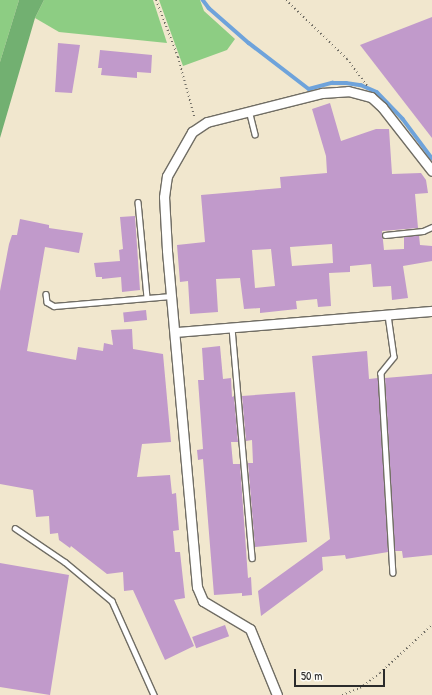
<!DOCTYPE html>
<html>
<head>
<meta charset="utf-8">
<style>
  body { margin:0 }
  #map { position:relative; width:432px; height:695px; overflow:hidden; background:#f1e7ce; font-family:"Patrick Hand",sans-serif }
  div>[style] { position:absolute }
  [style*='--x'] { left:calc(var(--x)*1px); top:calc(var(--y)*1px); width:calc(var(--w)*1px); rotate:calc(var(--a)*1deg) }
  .green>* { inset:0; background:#8dcd83 }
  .forest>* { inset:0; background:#72b071 }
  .stream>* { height:3.5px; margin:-1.75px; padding:0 1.75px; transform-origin:1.75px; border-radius:1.75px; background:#6ea3db }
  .building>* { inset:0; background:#c19acb; transform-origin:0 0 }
  .path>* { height:2px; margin-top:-1px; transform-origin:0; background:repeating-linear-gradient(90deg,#706d64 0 1px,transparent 0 4px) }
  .roads { filter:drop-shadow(1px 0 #706d64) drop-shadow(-1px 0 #706d64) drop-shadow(0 1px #706d64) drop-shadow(0 -1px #706d64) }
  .lane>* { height:4.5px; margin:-2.25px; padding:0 2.25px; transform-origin:2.25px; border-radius:2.25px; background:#fff }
  .street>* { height:9px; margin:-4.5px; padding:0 4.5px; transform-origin:4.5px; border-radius:4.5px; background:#fff }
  span { translate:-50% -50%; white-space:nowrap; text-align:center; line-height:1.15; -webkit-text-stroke:3.5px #fdfcf7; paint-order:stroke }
  .scale { position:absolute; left:294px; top:669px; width:91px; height:18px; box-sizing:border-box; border:2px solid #2b2b2b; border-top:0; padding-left:5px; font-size:12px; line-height:14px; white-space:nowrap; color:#2b2b2b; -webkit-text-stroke:3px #fdfcf7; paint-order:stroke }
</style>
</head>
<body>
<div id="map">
  <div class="green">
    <i style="clip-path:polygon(0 0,19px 0,0 62px)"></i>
    <i style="clip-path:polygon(44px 0,153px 0,167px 43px,59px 32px,35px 18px)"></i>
    <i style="clip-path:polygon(159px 0,200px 0,204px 11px,235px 39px,227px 50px,183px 66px)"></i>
  </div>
  <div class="forest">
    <i style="clip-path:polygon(19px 0,44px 0,35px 18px,0 138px,0 62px)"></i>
  </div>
  <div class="stream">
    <i style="--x:203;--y:0;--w:10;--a:53"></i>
    <i style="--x:209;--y:8;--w:53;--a:41.2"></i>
    <i style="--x:249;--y:43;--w:76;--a:37.5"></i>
    <i style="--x:309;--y:89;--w:24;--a:-15"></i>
    <i style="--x:332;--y:83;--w:14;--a:0"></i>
    <i style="--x:346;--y:83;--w:15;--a:8"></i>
    <i style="--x:361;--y:85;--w:17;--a:24"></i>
    <i style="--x:377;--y:92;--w:37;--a:46"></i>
    <i style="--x:403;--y:119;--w:49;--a:53.4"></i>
  </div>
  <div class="building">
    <i style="clip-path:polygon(432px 17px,432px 138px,360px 45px)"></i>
    <i style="clip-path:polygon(58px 43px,80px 45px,72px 93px,55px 92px)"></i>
    <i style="clip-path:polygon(100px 50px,152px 55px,151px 73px,137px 72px,137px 78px,101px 75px,102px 68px,98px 68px)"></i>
    <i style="clip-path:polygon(evenodd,330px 103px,341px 141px,376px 129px,389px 129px,392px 174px,421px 173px,426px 180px,428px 193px,415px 194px,418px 228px,382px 231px,384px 250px,404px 249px,404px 237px,419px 235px,420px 245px,432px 246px,432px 261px,403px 266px,408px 298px,392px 300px,391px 286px,373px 287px,371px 264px,350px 266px,350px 272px,329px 273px,331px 306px,318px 307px,317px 299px,296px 301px,297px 309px,260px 313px,260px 308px,244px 309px,240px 278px,216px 279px,218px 312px,190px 314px,188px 281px,180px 282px,177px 245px,205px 242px,201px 195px,281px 188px,280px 177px,327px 173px,326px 156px,312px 109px,330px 103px,332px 244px,333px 263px,292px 266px,290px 247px,332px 244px,330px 103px,271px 249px,275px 286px,255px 288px,252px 250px,271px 249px)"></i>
    <i style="clip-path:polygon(135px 216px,140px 290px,122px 292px,121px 277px,102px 279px,102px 277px,96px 277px,94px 263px,120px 261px,119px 250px,123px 249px,120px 217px)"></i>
    <i style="clip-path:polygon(20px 219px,49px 225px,49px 228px,83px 233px,79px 253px,45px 247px,27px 351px,76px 360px,78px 347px,103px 351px,104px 343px,113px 345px,111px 330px,132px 329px,133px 349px,163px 354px,171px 442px,142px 444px,137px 477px,170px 475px,172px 494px,176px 493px,179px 530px,173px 531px,175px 552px,180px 552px,185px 598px,174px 600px,194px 646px,165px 660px,133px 590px,124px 591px,123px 572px,107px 574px,71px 546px,70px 548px,59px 540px,58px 533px,50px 534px,49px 516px,36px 517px,33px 490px,0 484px,0 291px,9px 244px,12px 235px,17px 235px)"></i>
    <i style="left:146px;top:310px;width:10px;height:23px;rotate:84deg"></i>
    <i style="clip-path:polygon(220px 346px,223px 379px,231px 378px,232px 397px,234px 396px,238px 442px,231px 442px,233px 464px,240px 464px,248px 578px,251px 577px,252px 595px,242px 596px,242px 593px,214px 595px,203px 459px,198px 460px,197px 450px,203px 449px,198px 380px,204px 380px,202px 348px)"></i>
    <i style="clip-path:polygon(367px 351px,369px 379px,378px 378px,388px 552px,346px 559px,345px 555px,322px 557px,323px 570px,261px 616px,258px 591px,330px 539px,312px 356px)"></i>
    <i style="clip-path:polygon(432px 374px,432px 555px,403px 558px,402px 551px,395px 551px,385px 378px)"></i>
    <i style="clip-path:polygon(295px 392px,307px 542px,255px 547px,248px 463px,253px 463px,252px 440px,246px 441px,242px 396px)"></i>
    <i style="clip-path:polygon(0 563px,69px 575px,50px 695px,0 687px)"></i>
    <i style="left:225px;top:625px;width:12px;height:35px;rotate:70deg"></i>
  </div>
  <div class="path">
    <i style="--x:156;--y:0;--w:61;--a:68.9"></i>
    <i style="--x:178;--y:57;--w:64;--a:74.7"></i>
    <i style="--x:286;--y:0;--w:85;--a:44"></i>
    <i style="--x:347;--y:59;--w:34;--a:53"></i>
    <i style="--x:342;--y:695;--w:19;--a:-21"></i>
    <i style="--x:360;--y:688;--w:25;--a:-37"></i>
    <i style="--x:380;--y:673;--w:71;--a:-42.7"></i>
  </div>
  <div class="roads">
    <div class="lane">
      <i style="--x:249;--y:110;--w:25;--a:76"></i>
      <i style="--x:138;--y:202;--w:96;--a:84.6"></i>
      <i style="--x:385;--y:235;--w:38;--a:-6"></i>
      <i style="--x:423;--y:231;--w:10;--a:-24"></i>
      <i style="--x:46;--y:294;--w:8;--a:83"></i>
      <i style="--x:47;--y:302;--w:8;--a:30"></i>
      <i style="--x:54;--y:306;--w:117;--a:-4.9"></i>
      <i style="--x:388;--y:315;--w:42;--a:81.9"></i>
      <i style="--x:394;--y:357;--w:21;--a:129"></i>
      <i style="--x:381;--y:373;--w:200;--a:86.6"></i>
      <i style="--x:232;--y:328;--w:231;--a:85"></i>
      <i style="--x:15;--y:528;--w:60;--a:34.2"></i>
      <i style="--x:65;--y:562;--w:61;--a:39.7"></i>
      <i style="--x:112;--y:601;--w:103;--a:65.9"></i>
    </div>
    <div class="street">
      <i style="--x:176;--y:332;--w:257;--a:-4.7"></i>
      <i style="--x:277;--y:695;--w:71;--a:-112.2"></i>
      <i style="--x:250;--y:629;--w:55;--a:-149.2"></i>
      <i style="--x:203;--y:601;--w:15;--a:-113"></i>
      <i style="--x:197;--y:587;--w:338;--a:-95.1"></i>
      <i style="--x:167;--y:250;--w:53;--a:-93.2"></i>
      <i style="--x:164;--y:197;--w:21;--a:-82"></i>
      <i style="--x:167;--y:176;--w:51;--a:-60.4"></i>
      <i style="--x:192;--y:132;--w:18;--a:-34"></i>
      <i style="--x:207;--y:122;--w:119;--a:-14.2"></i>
      <i style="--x:322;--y:93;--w:26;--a:-4"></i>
      <i style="--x:348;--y:91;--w:24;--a:15"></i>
      <i style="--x:371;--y:97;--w:15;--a:42"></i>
      <i style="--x:382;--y:107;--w:81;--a:52"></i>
    </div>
  </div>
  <div class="scale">50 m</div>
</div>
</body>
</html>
